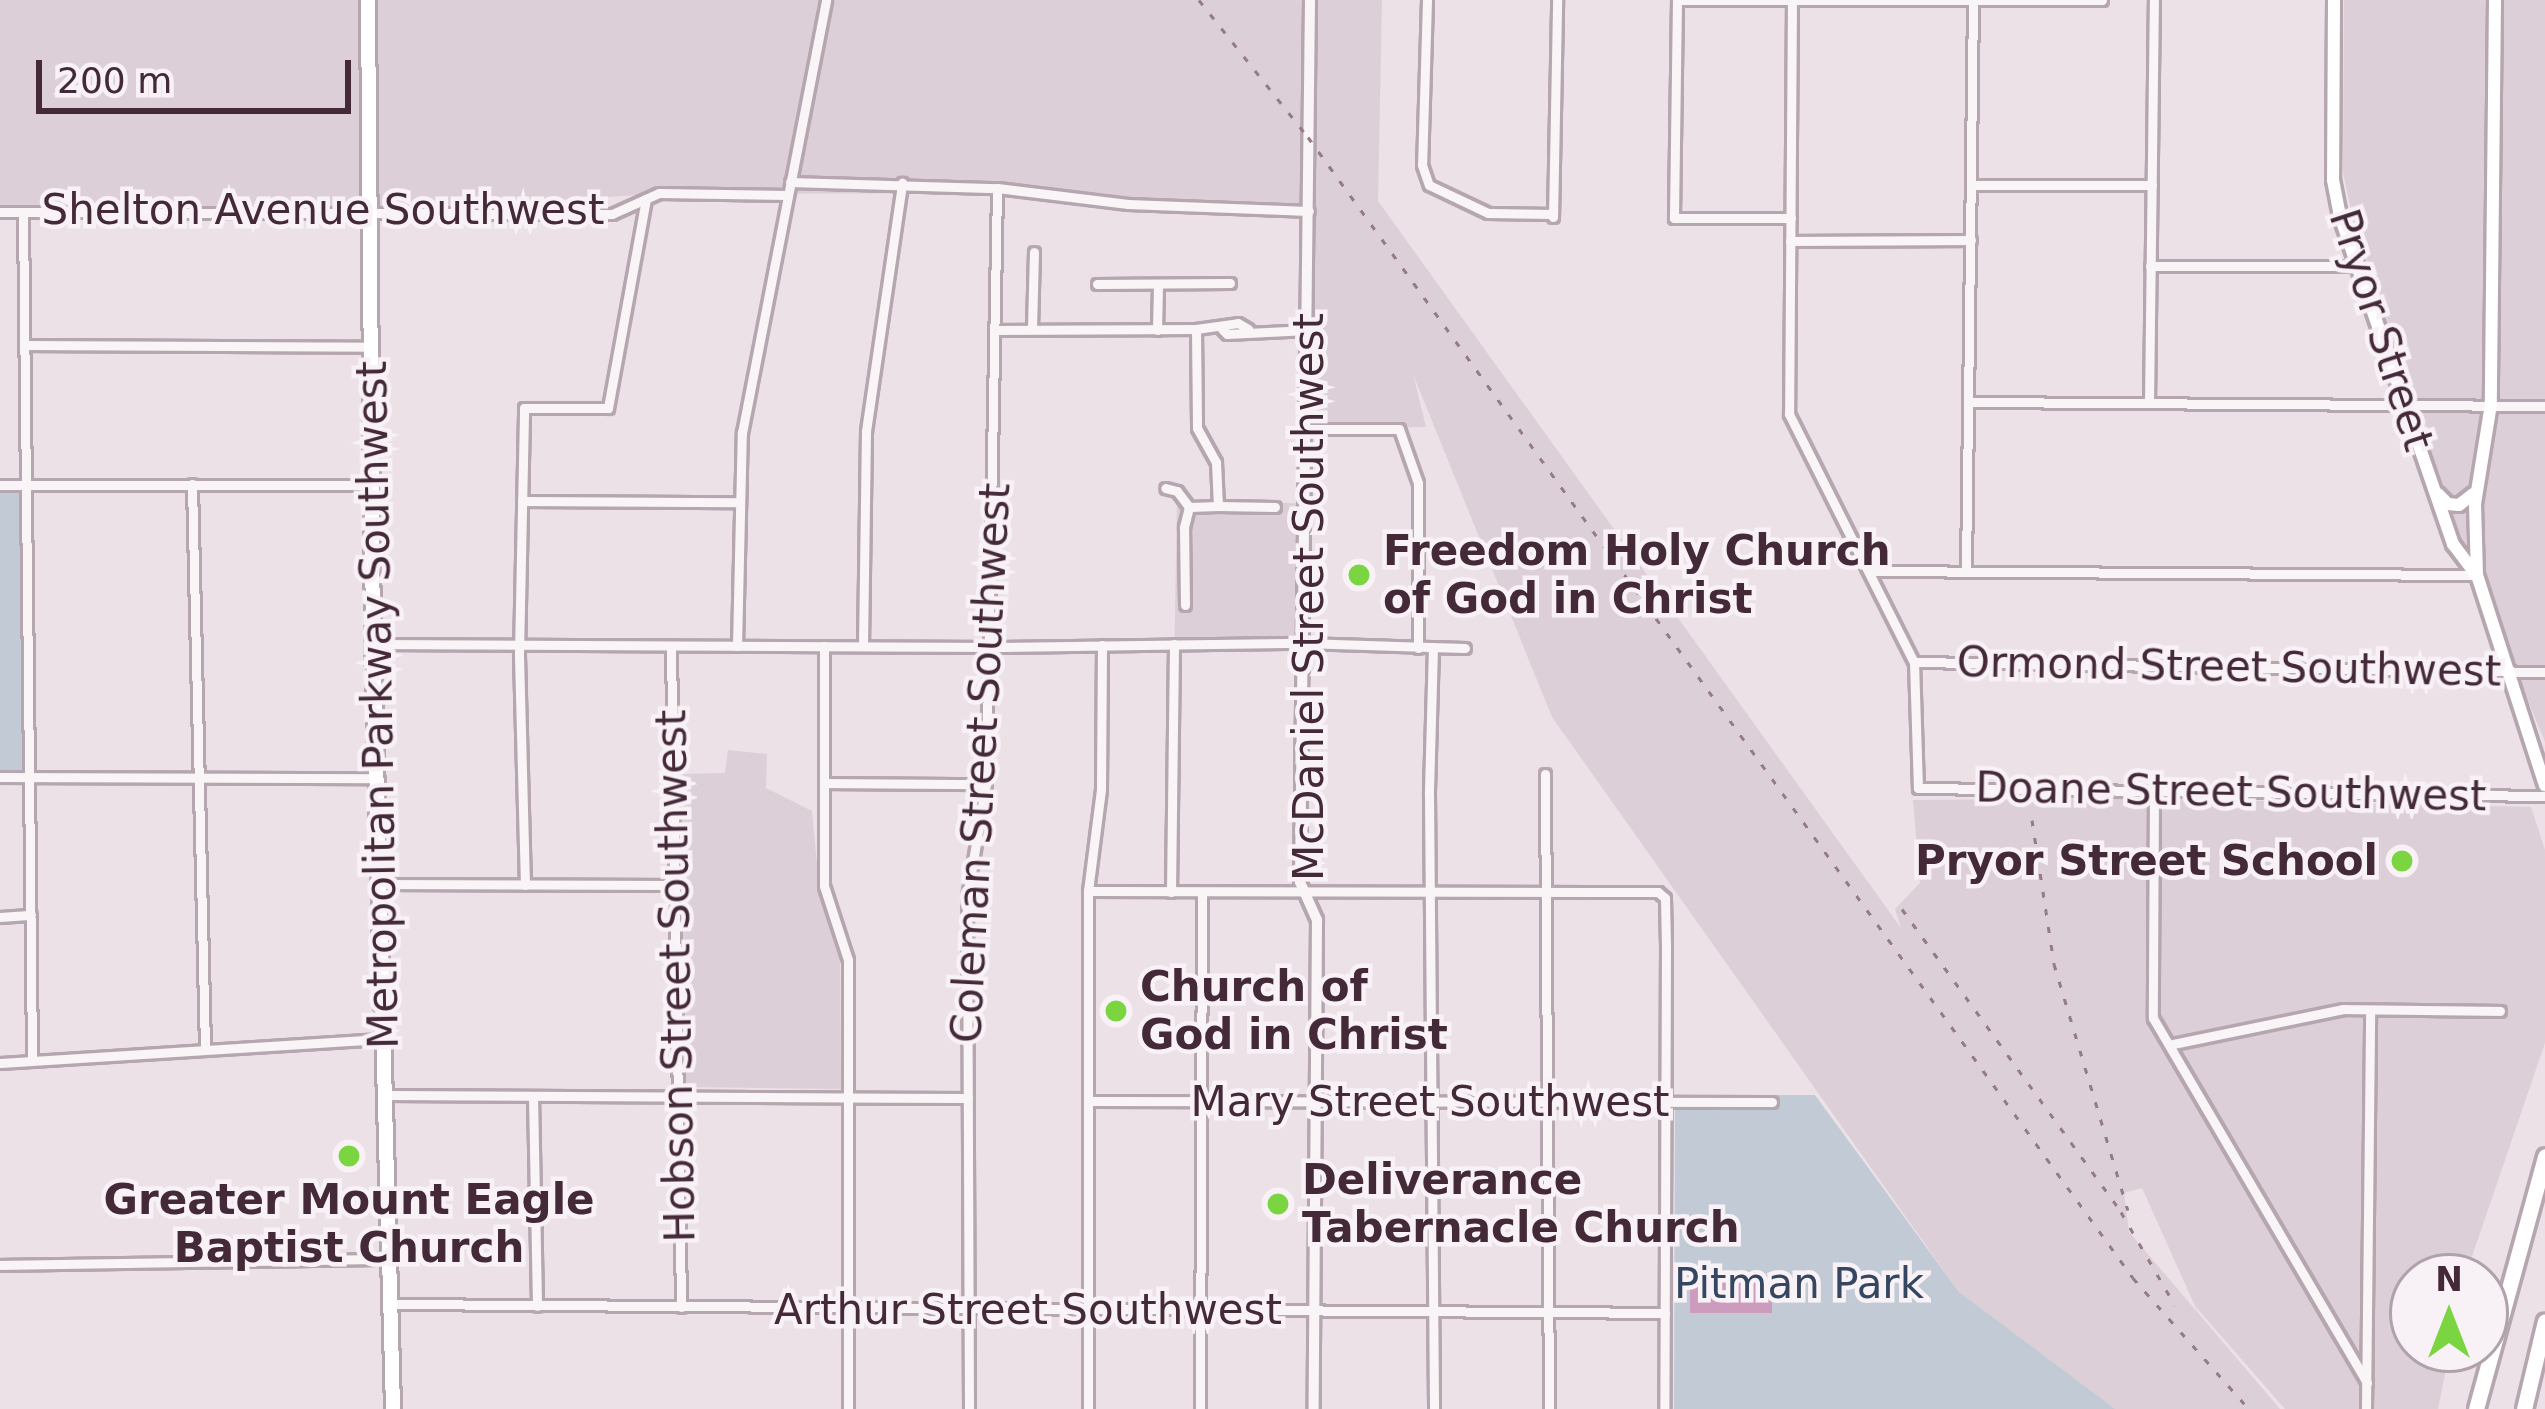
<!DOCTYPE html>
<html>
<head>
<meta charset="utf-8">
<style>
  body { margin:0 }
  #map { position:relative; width:2545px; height:1409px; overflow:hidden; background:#ebe1e7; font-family:"DejaVu Sans",sans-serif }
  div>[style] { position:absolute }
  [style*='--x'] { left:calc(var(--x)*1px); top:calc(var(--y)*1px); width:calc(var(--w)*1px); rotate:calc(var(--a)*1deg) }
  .built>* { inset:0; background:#ddcfd7; transform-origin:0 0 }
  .green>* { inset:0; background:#c2cbd5; transform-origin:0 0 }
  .water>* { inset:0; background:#cc9bbe; transform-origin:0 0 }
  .roads { filter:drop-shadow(3px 0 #b6a6af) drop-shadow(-3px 0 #b6a6af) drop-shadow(0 3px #b6a6af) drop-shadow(0 -3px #b6a6af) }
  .minor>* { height:9px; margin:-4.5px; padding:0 4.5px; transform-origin:4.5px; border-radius:4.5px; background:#f9f5f7 }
  .tertiary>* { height:10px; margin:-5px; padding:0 5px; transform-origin:5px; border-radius:5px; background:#f9f5f7 }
  .secondary>* { height:12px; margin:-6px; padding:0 6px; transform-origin:6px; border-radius:6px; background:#fff }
  .primary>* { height:14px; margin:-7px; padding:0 7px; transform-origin:7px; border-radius:7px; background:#fff }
  .motorway>* { height:15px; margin:-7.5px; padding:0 7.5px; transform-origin:7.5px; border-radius:7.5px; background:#fff }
  .rail>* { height:3px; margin-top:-1.5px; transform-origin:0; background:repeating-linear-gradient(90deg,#957a8b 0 6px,transparent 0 18px) }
  .dots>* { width:33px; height:33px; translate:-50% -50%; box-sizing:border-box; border:6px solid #f8f1f6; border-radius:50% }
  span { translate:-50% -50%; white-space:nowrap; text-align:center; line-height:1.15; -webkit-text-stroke:9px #f8f1f6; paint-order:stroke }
  .street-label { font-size:42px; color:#442939 }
  .poi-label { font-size:42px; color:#442939; font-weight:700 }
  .left { translate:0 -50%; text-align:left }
  .right { translate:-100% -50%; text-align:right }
  .park-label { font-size:42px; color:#354760 }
  .north { position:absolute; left:2389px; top:1253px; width:120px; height:120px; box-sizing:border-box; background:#f8f1f6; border:3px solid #b0a1aa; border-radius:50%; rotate:0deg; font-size:33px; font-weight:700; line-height:48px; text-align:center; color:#442939 }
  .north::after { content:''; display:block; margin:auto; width:42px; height:54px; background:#7ad541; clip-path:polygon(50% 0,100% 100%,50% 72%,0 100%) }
  .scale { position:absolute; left:36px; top:60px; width:315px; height:54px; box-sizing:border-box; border:6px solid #442939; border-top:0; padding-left:15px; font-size:36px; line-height:42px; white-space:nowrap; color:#442939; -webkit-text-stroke:9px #f8f1f6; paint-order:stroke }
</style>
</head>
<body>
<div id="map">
  <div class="built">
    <i style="clip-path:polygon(0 0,1382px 0,1378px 201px,1901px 928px,1895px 909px,1920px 883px,1913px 800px,2137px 798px,2531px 807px,2545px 850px,2545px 1043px,2465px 1277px,2413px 1277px,2413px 1349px,2450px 1349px,2438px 1409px,2285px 1409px,2195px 1306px,2142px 1188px,2124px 1193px,2129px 1232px,2280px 1409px,2111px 1409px,1959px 1292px,1552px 717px,1413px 374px,1426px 427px,1302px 428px,1307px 216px,1218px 204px,994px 193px,654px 194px,373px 212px,0 213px)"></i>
    <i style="clip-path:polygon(2344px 0,2545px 0,2545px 742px,2461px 538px,2354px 224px,2343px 172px)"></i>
    <i style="left:1177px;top:501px;width:125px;height:145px;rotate:1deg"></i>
    <i style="clip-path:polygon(728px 750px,767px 754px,766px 788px,812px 811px,819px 886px,840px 960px,841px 1089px,680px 1087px,682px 774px,725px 773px)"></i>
  </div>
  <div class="green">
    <i style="left:0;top:485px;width:26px;height:292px"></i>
    <i style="clip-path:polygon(1675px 1095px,1815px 1095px,1959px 1292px,2115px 1409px,1674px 1409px)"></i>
  </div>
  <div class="water">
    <i style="left:1690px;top:1275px;width:82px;height:38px"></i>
  </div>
  <div class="roads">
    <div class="minor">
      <i style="--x:1427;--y:0;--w:165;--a:91.7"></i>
      <i style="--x:1422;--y:165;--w:21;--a:71"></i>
      <i style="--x:1429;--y:185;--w:65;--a:25.4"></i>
      <i style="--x:1488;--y:213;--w:65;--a:0.9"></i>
      <i style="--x:1677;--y:0;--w:218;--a:90.8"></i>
      <i style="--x:1674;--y:218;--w:117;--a:0"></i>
      <i style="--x:1680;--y:0;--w:422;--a:0"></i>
      <i style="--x:1792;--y:0;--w:414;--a:90.4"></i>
      <i style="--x:1789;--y:414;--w:278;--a:63.3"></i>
      <i style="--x:1914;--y:662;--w:126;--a:88.2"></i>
      <i style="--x:1918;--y:788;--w:627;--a:0.73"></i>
      <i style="--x:790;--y:182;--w:207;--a:1.7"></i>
      <i style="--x:997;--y:188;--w:132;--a:7"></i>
      <i style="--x:1128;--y:204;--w:181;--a:2.2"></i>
      <i style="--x:1972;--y:185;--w:180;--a:0"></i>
      <i style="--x:0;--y:212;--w:612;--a:0.19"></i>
      <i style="--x:612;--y:214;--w:51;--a:-24.1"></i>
      <i style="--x:659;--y:193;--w:129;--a:0.9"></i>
      <i style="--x:23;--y:212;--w:847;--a:89.39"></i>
      <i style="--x:1553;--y:217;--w:217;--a:-88.9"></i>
      <i style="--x:1790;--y:241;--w:181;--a:-0.3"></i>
      <i style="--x:2150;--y:266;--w:207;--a:0"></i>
      <i style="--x:1097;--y:284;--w:133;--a:-0.4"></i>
      <i style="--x:1032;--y:328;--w:76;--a:-88.5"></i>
      <i style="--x:1196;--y:329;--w:42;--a:-8.1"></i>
      <i style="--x:1238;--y:323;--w:12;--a:31"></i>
      <i style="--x:1222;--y:329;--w:7;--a:45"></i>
      <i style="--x:1227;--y:334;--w:81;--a:-2.8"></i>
      <i style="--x:996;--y:330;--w:200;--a:-0.3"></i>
      <i style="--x:1196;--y:329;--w:99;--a:89.4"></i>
      <i style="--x:1197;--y:428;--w:39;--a:61"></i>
      <i style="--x:1216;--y:462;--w:44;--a:87.4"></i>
      <i style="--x:1218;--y:506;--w:29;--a:178"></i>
      <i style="--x:1189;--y:507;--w:20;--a:-127"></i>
      <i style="--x:1177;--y:491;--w:12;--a:-166"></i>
      <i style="--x:1157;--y:330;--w:45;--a:-88.7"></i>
      <i style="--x:24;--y:345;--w:347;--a:0.3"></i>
      <i style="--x:1970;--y:402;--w:575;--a:0.4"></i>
      <i style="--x:2149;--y:403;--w:403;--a:-89.3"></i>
      <i style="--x:1306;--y:429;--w:93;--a:0"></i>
      <i style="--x:1399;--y:429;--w:57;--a:70.6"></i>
      <i style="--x:1418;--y:483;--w:165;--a:90"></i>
      <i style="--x:192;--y:484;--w:565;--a:88.68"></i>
      <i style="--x:0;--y:485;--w:372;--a:0"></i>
      <i style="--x:522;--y:501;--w:216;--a:0.3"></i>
      <i style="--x:1218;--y:506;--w:57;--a:1"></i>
      <i style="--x:1871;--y:571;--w:606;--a:0.38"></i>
      <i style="--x:1966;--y:572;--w:572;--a:-89.3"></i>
      <i style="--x:1185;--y:605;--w:78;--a:-90.7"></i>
      <i style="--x:1184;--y:527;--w:21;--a:-76"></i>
      <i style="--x:373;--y:644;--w:627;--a:0.27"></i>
      <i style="--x:1000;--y:647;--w:303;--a:-0.8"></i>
      <i style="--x:1303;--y:643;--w:162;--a:1.8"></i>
      <i style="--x:671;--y:646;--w:661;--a:89.13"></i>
      <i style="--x:737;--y:646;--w:213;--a:-88.7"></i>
      <i style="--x:742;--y:433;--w:441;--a:-79"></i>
      <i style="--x:824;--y:646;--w:240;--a:90"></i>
      <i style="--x:824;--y:886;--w:78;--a:72"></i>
      <i style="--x:848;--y:960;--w:449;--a:90"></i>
      <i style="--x:863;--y:646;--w:215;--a:-89.2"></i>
      <i style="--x:866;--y:431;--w:251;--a:-81.7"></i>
      <i style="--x:1433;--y:647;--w:147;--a:91.6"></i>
      <i style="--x:1429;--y:794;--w:615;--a:89.53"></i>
      <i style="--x:1914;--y:662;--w:631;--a:0.91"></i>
      <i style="--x:1545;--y:774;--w:635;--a:89.64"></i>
      <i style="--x:0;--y:777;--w:377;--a:0.2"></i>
      <i style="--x:824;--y:783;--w:162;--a:0.4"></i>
      <i style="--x:2154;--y:791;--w:227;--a:90.3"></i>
      <i style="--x:2153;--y:1018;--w:423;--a:59.6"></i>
      <i style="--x:379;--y:884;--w:295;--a:0.2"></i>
      <i style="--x:525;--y:885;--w:232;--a:-91.5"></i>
      <i style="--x:519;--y:653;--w:245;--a:-88.8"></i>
      <i style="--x:524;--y:408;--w:84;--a:0"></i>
      <i style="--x:608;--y:408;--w:212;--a:-79.7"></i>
      <i style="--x:1088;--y:891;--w:570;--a:0.1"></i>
      <i style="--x:1658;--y:892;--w:9;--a:41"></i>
      <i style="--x:1665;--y:898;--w:49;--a:88.8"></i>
      <i style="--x:1666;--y:947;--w:462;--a:90.2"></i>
      <i style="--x:1171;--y:892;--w:248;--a:-89.3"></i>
      <i style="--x:0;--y:917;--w:31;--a:-4"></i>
      <i style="--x:2173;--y:1044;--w:174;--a:-11.6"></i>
      <i style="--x:2343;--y:1009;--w:157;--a:0.7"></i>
      <i style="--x:0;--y:1063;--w:385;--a:-3.6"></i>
      <i style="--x:386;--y:1095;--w:582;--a:0.3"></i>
      <i style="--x:533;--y:1096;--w:210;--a:88.9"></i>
      <i style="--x:1088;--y:1101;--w:684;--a:0.08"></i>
      <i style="--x:0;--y:1265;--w:389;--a:-0.9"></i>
      <i style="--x:391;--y:1304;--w:1274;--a:0.4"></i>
      <i style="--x:969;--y:1409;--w:512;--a:-90.22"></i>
      <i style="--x:967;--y:897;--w:115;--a:-80.5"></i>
      <i style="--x:986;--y:784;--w:596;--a:-88.94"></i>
      <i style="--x:1088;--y:1409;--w:518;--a:-90"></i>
      <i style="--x:1088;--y:891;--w:103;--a:-82.7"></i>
      <i style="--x:1101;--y:789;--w:144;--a:-89.6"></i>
      <i style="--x:1200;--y:1409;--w:517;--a:-89.78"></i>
      <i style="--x:2366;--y:1409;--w:399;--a:-89.4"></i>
    </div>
    <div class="tertiary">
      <i style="--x:1310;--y:0;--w:882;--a:90.65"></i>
      <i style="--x:1300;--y:882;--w:42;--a:65.9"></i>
      <i style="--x:1317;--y:920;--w:489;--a:90.4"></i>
    </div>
    <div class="secondary">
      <i style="--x:2334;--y:0;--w:180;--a:90.3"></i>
      <i style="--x:2333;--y:180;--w:37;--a:79"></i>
      <i style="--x:2340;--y:216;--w:347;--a:71"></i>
      <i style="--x:2453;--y:544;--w:38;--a:53"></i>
      <i style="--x:2495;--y:0;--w:404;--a:90.6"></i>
      <i style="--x:2491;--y:404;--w:101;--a:99.1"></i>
      <i style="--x:2475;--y:504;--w:71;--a:88.4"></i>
      <i style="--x:2477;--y:575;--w:221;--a:72.1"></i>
      <i style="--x:2438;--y:494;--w:14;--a:45"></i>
      <i style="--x:2448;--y:504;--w:11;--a:5"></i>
      <i style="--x:2459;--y:505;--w:18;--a:-38"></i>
    </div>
    <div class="primary">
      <i style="--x:368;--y:0;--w:644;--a:89.56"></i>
      <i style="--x:373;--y:644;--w:765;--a:88.5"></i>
    </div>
    <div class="motorway">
      <i style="--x:2476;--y:1409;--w:262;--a:-74.7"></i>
      <i style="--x:2524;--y:1409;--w:90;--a:-76.6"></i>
    </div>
  </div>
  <div class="rail">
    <i style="--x:1199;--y:0;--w:175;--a:51.5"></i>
    <i style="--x:1308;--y:137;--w:1408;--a:54.13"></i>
    <i style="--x:2133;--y:1278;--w:175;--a:48.5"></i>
    <i style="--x:2032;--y:820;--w:146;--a:81.3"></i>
    <i style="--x:2054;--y:964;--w:257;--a:73.3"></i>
    <i style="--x:1902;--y:909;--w:374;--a:54.1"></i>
    <i style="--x:2121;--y:1212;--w:108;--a:59.9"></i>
  </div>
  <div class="dots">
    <i style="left:1359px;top:575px;background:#7ad541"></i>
    <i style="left:2402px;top:861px;background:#7ad541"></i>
    <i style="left:1116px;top:1011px;background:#7ad541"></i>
    <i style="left:349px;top:1156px;background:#7ad541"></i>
    <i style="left:1278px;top:1204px;background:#7ad541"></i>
  </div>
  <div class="street-label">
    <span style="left:323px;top:210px">Shelton Avenue Southwest</span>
    <span style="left:2381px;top:330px;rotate:72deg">Pryor Street</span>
    <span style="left:1309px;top:597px;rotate:-90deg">McDaniel Street Southwest</span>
    <span style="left:2229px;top:667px;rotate:1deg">Ormond Street Southwest</span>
    <span style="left:378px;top:705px;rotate:-91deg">Metropolitan Parkway Southwest</span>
    <span style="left:981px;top:763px;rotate:-87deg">Coleman Street Southwest</span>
    <span style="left:2231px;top:792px;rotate:1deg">Doane Street Southwest</span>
    <span style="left:676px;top:976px;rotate:-91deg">Hobson Street Southwest</span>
    <span style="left:1430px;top:1102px">Mary Street Southwest</span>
    <span style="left:1028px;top:1310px">Arthur Street Southwest</span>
  </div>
  <div class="poi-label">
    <span class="left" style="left:1383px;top:575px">Freedom Holy Church<br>of God in Christ</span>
    <span class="right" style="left:2378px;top:861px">Pryor Street School</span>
    <span class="left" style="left:1140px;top:1011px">Church of<br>God in Christ</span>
    <span class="left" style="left:1302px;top:1204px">Deliverance<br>Tabernacle Church</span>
    <span style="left:349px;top:1224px">Greater Mount Eagle<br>Baptist Church</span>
  </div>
  <div class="park-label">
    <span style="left:1799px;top:1284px">Pitman Park</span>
  </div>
  <div class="north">N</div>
  <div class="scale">200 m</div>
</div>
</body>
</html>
